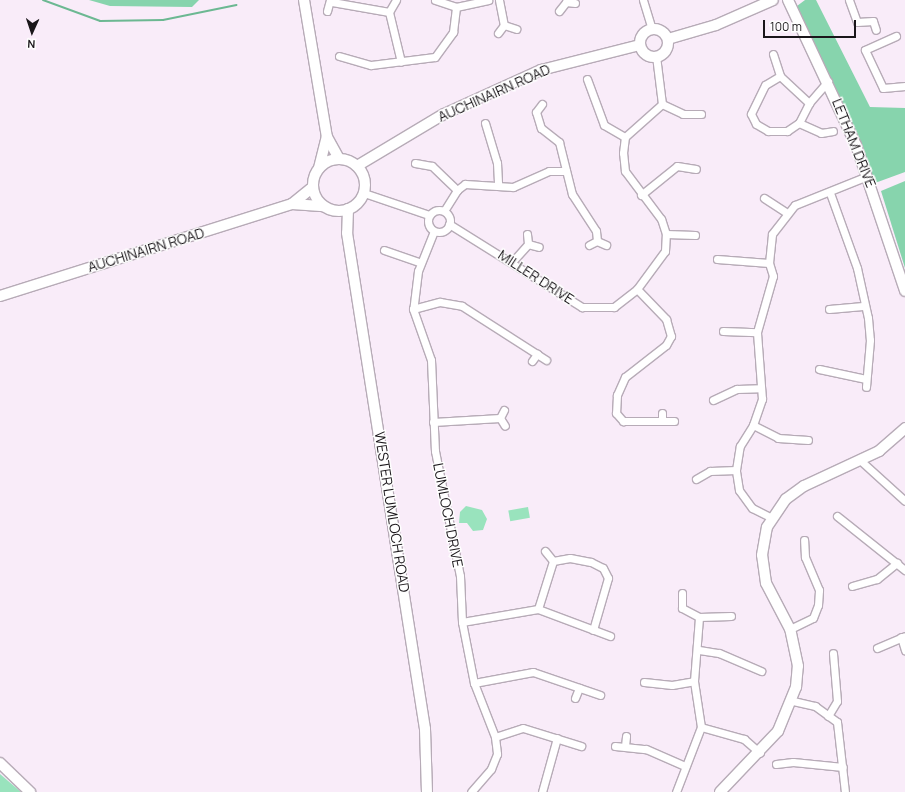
<!DOCTYPE html>
<html>
<head>
<meta charset="utf-8">
<style>
  body { margin:0 }
  #map { position:relative; width:905px; height:792px; overflow:hidden; background:#f9ecf9; font-family:Manrope,sans-serif }
  div>[style] { position:absolute }
  [style*='--x'] { left:calc(var(--x)*1px); top:calc(var(--y)*1px); width:calc(var(--w)*1px); rotate:calc(var(--a)*1deg) }
  .green>* { inset:0; background:#99e3bd; transform-origin:0 0 }
  .forest>* { inset:0; background:#87d4ad }
  .stream>* { height:2px; margin:-1px; padding:0 1px; transform-origin:1px; border-radius:1px; background:#6cb892 }
  .roads { filter:drop-shadow(1px 0 #b7abb7) drop-shadow(-1px 0 #b7abb7) drop-shadow(0 1px #b7abb7) drop-shadow(0 -1px #b7abb7) }
  .street>* { height:7px; margin:-3.5px; padding:0 3.5px; transform-origin:3.5px; border-radius:3.5px; background:#fff }
  .street>.ring { margin:-3.5px; padding:0; box-sizing:content-box; background:none; border:7px solid #fff; border-radius:50% }
  .secondary>* { height:10px; margin:-5px; padding:0 5px; transform-origin:5px; border-radius:5px; background:#fff }
  .secondary>.ring { margin:-5px; padding:0; box-sizing:content-box; background:none; border:10px solid #fff; border-radius:50% }
  span { translate:-50% -50%; white-space:nowrap; text-align:center; line-height:1.15; -webkit-text-stroke:3px #fefefe; paint-order:stroke }
  .street-label { font-size:14px; color:#1a161a }
  .north { position:absolute; left:12px; top:12px; width:40px; height:40px; -webkit-text-stroke:3px #fefefe; paint-order:stroke; rotate:183deg; font-size:11px; font-weight:700; line-height:16px; text-align:center; color:#1a161a }
  .north::after { content:''; display:block; margin:auto; width:14px; height:18px; background:#1a161a; clip-path:polygon(50% 0,100% 100%,50% 72%,0 100%) }
  .scale { position:absolute; left:763px; top:20px; width:93px; height:18px; box-sizing:border-box; border:2px solid #1a161a; border-top:0; padding-left:5px; font-size:12px; line-height:14px; white-space:nowrap; color:#1a161a; -webkit-text-stroke:3px #fefefe; paint-order:stroke }
</style>
</head>
<body>
<div id="map">
  <div class="green">
    <i style="clip-path:polygon(466px 506px,482px 510px,487px 519px,483px 530px,473px 531px,467px 523px,459px 523px,460px 512px)"></i>
    <i style="left:528px;top:507px;width:11px;height:20px;rotate:80deg"></i>
    <i style="clip-path:polygon(0 774px,21px 792px,0 792px)"></i>
  </div>
  <div class="forest">
    <i style="clip-path:polygon(89px 0,199px 0,192px 7px,110px 6px)"></i>
    <i style="clip-path:polygon(805px 0,816px 0,870px 107px,905px 108px,905px 172px,875px 183px,797px 6px)"></i>
    <i style="clip-path:polygon(905px 181px,905px 268px,881px 191px)"></i>
  </div>
  <div class="stream">
    <i style="--x:43;--y:0;--w:61;--a:20.2"></i>
    <i style="--x:100;--y:21;--w:63;--a:-0.9"></i>
    <i style="--x:163;--y:20;--w:75;--a:-11.6"></i>
  </div>
  <div class="roads">
    <div class="street">
      <i style="--x:396;--y:0;--w:14;--a:120"></i>
      <i style="--x:389;--y:12;--w:51;--a:76.5"></i>
      <i style="--x:435;--y:0;--w:22;--a:18"></i>
      <i style="--x:456;--y:7;--w:33;--a:-12"></i>
      <i style="--x:499;--y:0;--w:25;--a:79"></i>
      <i style="--x:643;--y:0;--w:30;--a:73"></i>
      <i style="--x:849;--y:0;--w:23;--a:70"></i>
      <i style="--x:857;--y:22;--w:16;--a:-4"></i>
      <i style="--x:873;--y:21;--w:9;--a:72"></i>
      <i style="--x:332;--y:2;--w:58;--a:10"></i>
      <i style="--x:327;--y:11;--w:11;--a:-75"></i>
      <i style="--x:559;--y:11;--w:11;--a:-52"></i>
      <i style="--x:566;--y:2;--w:9;--a:6"></i>
      <i style="--x:498;--y:33;--w:10;--a:-53"></i>
      <i style="--x:504;--y:25;--w:13;--a:18"></i>
      <i style="--x:896;--y:36;--w:34;--a:156"></i>
      <i style="--x:865;--y:50;--w:42;--a:64.7"></i>
      <i style="--x:883;--y:88;--w:22;--a:-5"></i>
      <i style="--x:773;--y:54;--w:23;--a:72"></i>
      <i style="--x:780;--y:76;--w:40;--a:43"></i>
      <i style="--x:339;--y:56;--w:33;--a:16"></i>
      <i style="--x:371;--y:65;--w:64;--a:-7.1"></i>
      <i style="--x:435;--y:57;--w:31;--a:-54"></i>
      <i style="--x:453;--y:32;--w:25;--a:-83"></i>
      <i style="--x:780;--y:76;--w:17;--a:149"></i>
      <i style="--x:765;--y:85;--w:32;--a:116"></i>
      <i style="--x:751;--y:114;--w:11;--a:63"></i>
      <i style="--x:756;--y:124;--w:14;--a:30"></i>
      <i style="--x:768;--y:131;--w:19;--a:0"></i>
      <i style="--x:787;--y:131;--w:14;--a:-34"></i>
      <i style="--x:799;--y:123;--w:22;--a:-63"></i>
      <i style="--x:809;--y:103;--w:29;--a:-49"></i>
      <i style="--x:587;--y:79;--w:49;--a:69.7"></i>
      <i style="--x:604;--y:125;--w:24;--a:30"></i>
      <i style="--x:542;--y:104;--w:10;--a:127"></i>
      <i style="--x:536;--y:112;--w:17;--a:73"></i>
      <i style="--x:541;--y:128;--w:23;--a:38"></i>
      <i style="--x:559;--y:142;--w:54;--a:76"></i>
      <i style="--x:572;--y:194;--w:44;--a:57"></i>
      <i style="--x:596;--y:231;--w:10;--a:84"></i>
      <i style="--x:662;--y:104;--w:23;--a:25"></i>
      <i style="--x:683;--y:114;--w:18;--a:0"></i>
      <i style="--x:485;--y:123;--w:42;--a:73.3"></i>
      <i style="--x:497;--y:163;--w:22;--a:87"></i>
      <i style="--x:799;--y:123;--w:24;--a:24"></i>
      <i style="--x:821;--y:133;--w:12;--a:-9"></i>
      <i style="--x:415;--y:163;--w:17;--a:10"></i>
      <i style="--x:432;--y:166;--w:35;--a:44"></i>
      <i style="--x:364;--y:193;--w:69;--a:18.7"></i>
      <i style="--x:830;--y:193;--w:80;--a:70.2"></i>
      <i style="--x:857;--y:268;--w:51;--a:77.6"></i>
      <i style="--x:868;--y:318;--w:22;--a:85"></i>
      <i style="--x:870;--y:340;--w:47;--a:94.9"></i>
      <i style="--x:641;--y:195;--w:46;--a:-38.9"></i>
      <i style="--x:677;--y:166;--w:19;--a:9"></i>
      <i style="--x:764;--y:198;--w:27;--a:33"></i>
      <i class="ring" style="left:428px;top:210px;width:15px;height:15px"></i>
      <i style="--x:444;--y:211;--w:25;--a:-58"></i>
      <i style="--x:457;--y:190;--w:10;--a:-37"></i>
      <i style="--x:465;--y:184;--w:48;--a:3.6"></i>
      <i style="--x:513;--y:187;--w:39;--a:-24"></i>
      <i style="--x:549;--y:171;--w:17;--a:0"></i>
      <i style="--x:449;--y:224;--w:157;--a:32"></i>
      <i style="--x:582;--y:307;--w:32;--a:0"></i>
      <i style="--x:614;--y:307;--w:29;--a:-38"></i>
      <i style="--x:637;--y:289;--w:47;--a:-53.6"></i>
      <i style="--x:665;--y:251;--w:17;--a:-87"></i>
      <i style="--x:666;--y:234;--w:16;--a:-108"></i>
      <i style="--x:661;--y:219;--w:60;--a:-126.9"></i>
      <i style="--x:625;--y:171;--w:18;--a:-96"></i>
      <i style="--x:623;--y:153;--w:16;--a:-83"></i>
      <i style="--x:625;--y:137;--w:50;--a:-41.7"></i>
      <i style="--x:662;--y:104;--w:48;--a:-97.1"></i>
      <i style="--x:434;--y:231;--w:43;--a:111.8"></i>
      <i style="--x:418;--y:271;--w:38;--a:97"></i>
      <i style="--x:413;--y:309;--w:54;--a:70.6"></i>
      <i style="--x:431;--y:360;--w:91;--a:87.5"></i>
      <i style="--x:435;--y:451;--w:127;--a:78.7"></i>
      <i style="--x:460;--y:576;--w:46;--a:87.5"></i>
      <i style="--x:462;--y:622;--w:62;--a:78.9"></i>
      <i style="--x:474;--y:683;--w:58;--a:68.7"></i>
      <i style="--x:495;--y:737;--w:17;--a:83"></i>
      <i style="--x:497;--y:754;--w:16;--a:112"></i>
      <i style="--x:491;--y:769;--w:30;--a:131"></i>
      <i style="--x:527;--y:234;--w:10;--a:84"></i>
      <i style="--x:528;--y:244;--w:11;--a:15"></i>
      <i style="--x:666;--y:234;--w:29;--a:2"></i>
      <i style="--x:589;--y:245;--w:9;--a:-27"></i>
      <i style="--x:597;--y:241;--w:10;--a:24"></i>
      <i style="--x:384;--y:250;--w:39;--a:19"></i>
      <i style="--x:717;--y:259;--w:52;--a:4.4"></i>
      <i style="--x:512;--y:262;--w:24;--a:-48"></i>
      <i style="--x:637;--y:289;--w:42;--a:46"></i>
      <i style="--x:666;--y:319;--w:18;--a:74"></i>
      <i style="--x:671;--y:336;--w:10;--a:119"></i>
      <i style="--x:666;--y:345;--w:52;--a:142"></i>
      <i style="--x:625;--y:377;--w:20;--a:114"></i>
      <i style="--x:617;--y:395;--w:18;--a:93"></i>
      <i style="--x:616;--y:413;--w:11;--a:49"></i>
      <i style="--x:623;--y:421;--w:51;--a:0"></i>
      <i style="--x:413;--y:309;--w:28;--a:-15"></i>
      <i style="--x:440;--y:302;--w:22;--a:10"></i>
      <i style="--x:462;--y:306;--w:100;--a:32.7"></i>
      <i style="--x:829;--y:309;--w:34;--a:-5"></i>
      <i style="--x:723;--y:331;--w:34;--a:2"></i>
      <i style="--x:532;--y:361;--w:9;--a:-54"></i>
      <i style="--x:819;--y:369;--w:48;--a:12"></i>
      <i style="--x:713;--y:400;--w:26;--a:-25"></i>
      <i style="--x:737;--y:389;--w:23;--a:-2"></i>
      <i style="--x:504;--y:410;--w:9;--a:117"></i>
      <i style="--x:500;--y:418;--w:9;--a:58"></i>
      <i style="--x:662;--y:421;--w:8;--a:-90"></i>
      <i style="--x:433;--y:422;--w:67;--a:-3.4"></i>
      <i style="--x:753;--y:425;--w:28;--a:27"></i>
      <i style="--x:778;--y:438;--w:30;--a:4"></i>
      <i style="--x:861;--y:461;--w:59;--a:42.3"></i>
      <i style="--x:696;--y:479;--w:16;--a:-30"></i>
      <i style="--x:710;--y:471;--w:26;--a:-2"></i>
      <i style="--x:837;--y:516;--w:87;--a:38.5"></i>
      <i style="--x:772;--y:518;--w:22;--a:-153"></i>
      <i style="--x:752;--y:508;--w:22;--a:-126"></i>
      <i style="--x:739;--y:490;--w:20;--a:-99"></i>
      <i style="--x:736;--y:470;--w:24;--a:-81"></i>
      <i style="--x:740;--y:446;--w:25;--a:-58"></i>
      <i style="--x:753;--y:425;--w:28;--a:-71"></i>
      <i style="--x:762;--y:399;--w:67;--a:-94.3"></i>
      <i style="--x:757;--y:332;--w:58;--a:-74.1"></i>
      <i style="--x:773;--y:276;--w:14;--a:-107"></i>
      <i style="--x:769;--y:263;--w:29;--a:-84"></i>
      <i style="--x:772;--y:234;--w:37;--a:-52"></i>
      <i style="--x:795;--y:205;--w:78;--a:-21.9"></i>
      <i style="--x:545;--y:551;--w:13;--a:51"></i>
      <i style="--x:852;--y:586;--w:26;--a:-16"></i>
      <i style="--x:877;--y:579;--w:26;--a:-39"></i>
      <i style="--x:682;--y:593;--w:15;--a:90"></i>
      <i style="--x:682;--y:608;--w:19;--a:28"></i>
      <i style="--x:699;--y:617;--w:32;--a:-2"></i>
      <i style="--x:538;--y:609;--w:50;--a:-72.6"></i>
      <i style="--x:553;--y:561;--w:17;--a:-10"></i>
      <i style="--x:570;--y:558;--w:21;--a:11"></i>
      <i style="--x:591;--y:562;--w:13;--a:27"></i>
      <i style="--x:603;--y:568;--w:11;--a:63"></i>
      <i style="--x:608;--y:578;--w:54;--a:106.1"></i>
      <i style="--x:462;--y:622;--w:77;--a:-9.7"></i>
      <i style="--x:538;--y:609;--w:77;--a:20.6"></i>
      <i style="--x:790;--y:629;--w:25;--a:-26"></i>
      <i style="--x:813;--y:618;--w:14;--a:-69"></i>
      <i style="--x:818;--y:605;--w:15;--a:-86"></i>
      <i style="--x:819;--y:590;--w:36;--a:-113"></i>
      <i style="--x:805;--y:557;--w:17;--a:-93"></i>
      <i style="--x:901;--y:637;--w:14;--a:73"></i>
      <i style="--x:877;--y:648;--w:30;--a:-23"></i>
      <i style="--x:699;--y:650;--w:20;--a:9"></i>
      <i style="--x:719;--y:653;--w:46;--a:23.2"></i>
      <i style="--x:644;--y:682;--w:28;--a:6"></i>
      <i style="--x:672;--y:685;--w:22;--a:-10"></i>
      <i style="--x:474;--y:683;--w:60;--a:-10.6"></i>
      <i style="--x:533;--y:672;--w:71;--a:18.9"></i>
      <i style="--x:575;--y:698;--w:11;--a:-68"></i>
      <i style="--x:793;--y:701;--w:23;--a:13"></i>
      <i style="--x:815;--y:706;--w:27;--a:36"></i>
      <i style="--x:837;--y:722;--w:70;--a:83.5"></i>
      <i style="--x:828;--y:716;--w:17;--a:-59"></i>
      <i style="--x:837;--y:701;--w:48;--a:-94.8"></i>
      <i style="--x:701;--y:727;--w:45;--a:15.6"></i>
      <i style="--x:744;--y:739;--w:21;--a:41"></i>
      <i style="--x:495;--y:737;--w:29;--a:-18"></i>
      <i style="--x:523;--y:728;--w:61;--a:17.2"></i>
      <i style="--x:615;--y:746;--w:31;--a:6"></i>
      <i style="--x:646;--y:749;--w:43;--a:23.6"></i>
      <i style="--x:625;--y:746;--w:10;--a:-84"></i>
      <i style="--x:776;--y:764;--w:17;--a:-7"></i>
      <i style="--x:793;--y:762;--w:50;--a:5.7"></i>
      <i style="--x:542;--y:792;--w:56;--a:-74.5"></i>
      <i style="--x:676;--y:792;--w:70;--a:-69"></i>
      <i style="--x:701;--y:727;--w:47;--a:-98.7"></i>
      <i style="--x:694;--y:681;--w:64;--a:-85.5"></i>
    </div>
    <div class="secondary">
      <i style="--x:304;--y:0;--w:139;--a:80.5"></i>
      <i style="--x:327;--y:137;--w:25;--a:61"></i>
      <i style="--x:788;--y:0;--w:160;--a:64.9"></i>
      <i style="--x:856;--y:145;--w:154;--a:71.4"></i>
      <i class="ring" style="left:640px;top:29px;width:18px;height:18px"></i>
      <i style="--x:668;--y:39;--w:50;--a:-16.3"></i>
      <i style="--x:716;--y:25;--w:62;--a:-23.7"></i>
      <i class="ring" style="left:313px;top:159px;width:42px;height:42px"></i>
      <i style="--x:357;--y:166;--w:101;--a:-30.9"></i>
      <i style="--x:444;--y:114;--w:107;--a:-24.4"></i>
      <i style="--x:541;--y:70;--w:102;--a:-14.2"></i>
      <i style="--x:319;--y:168;--w:32;--a:-76"></i>
      <i style="--x:292;--y:204;--w:27;--a:-39"></i>
      <i style="--x:348;--y:209;--w:24;--a:92"></i>
      <i style="--x:347;--y:233;--w:502;--a:81.06"></i>
      <i style="--x:425;--y:729;--w:63;--a:88.2"></i>
      <i style="--x:0;--y:296;--w:306;--a:-17.5"></i>
      <i style="--x:292;--y:204;--w:32;--a:4"></i>
      <i style="--x:0;--y:763;--w:42;--a:44"></i>
      <i style="--x:720;--y:792;--w:84;--a:-46.4"></i>
      <i style="--x:778;--y:731;--w:48;--a:-67.8"></i>
      <i style="--x:796;--y:687;--w:21;--a:-85"></i>
      <i style="--x:798;--y:666;--w:38;--a:-102"></i>
      <i style="--x:790;--y:629;--w:52;--a:-117.6"></i>
      <i style="--x:766;--y:583;--w:28;--a:-98"></i>
      <i style="--x:762;--y:555;--w:28;--a:-80"></i>
      <i style="--x:767;--y:527;--w:34;--a:-56"></i>
      <i style="--x:786;--y:499;--w:22;--a:-36"></i>
      <i style="--x:804;--y:486;--w:83;--a:-25"></i>
      <i style="--x:879;--y:451;--w:35;--a:-41"></i>
    </div>
  </div>
  <div class="street-label">
    <span style="left:494px;top:93px;rotate:-24deg">AUCHINAIRN ROAD</span>
    <span style="left:854px;top:143px;rotate:68deg">LETHAM DRIVE</span>
    <span style="left:146px;top:250px;rotate:-17deg">AUCHINAIRN ROAD</span>
    <span style="left:536px;top:277px;rotate:33deg">MILLER DRIVE</span>
    <span style="left:392px;top:512px;rotate:81deg">WESTER LUMLOCH ROAD</span>
    <span style="left:448px;top:515px;rotate:79deg">LUMLOCH DRIVE</span>
  </div>
  <div class="north">N</div>
  <div class="scale">100 m</div>
</div>
</body>
</html>
